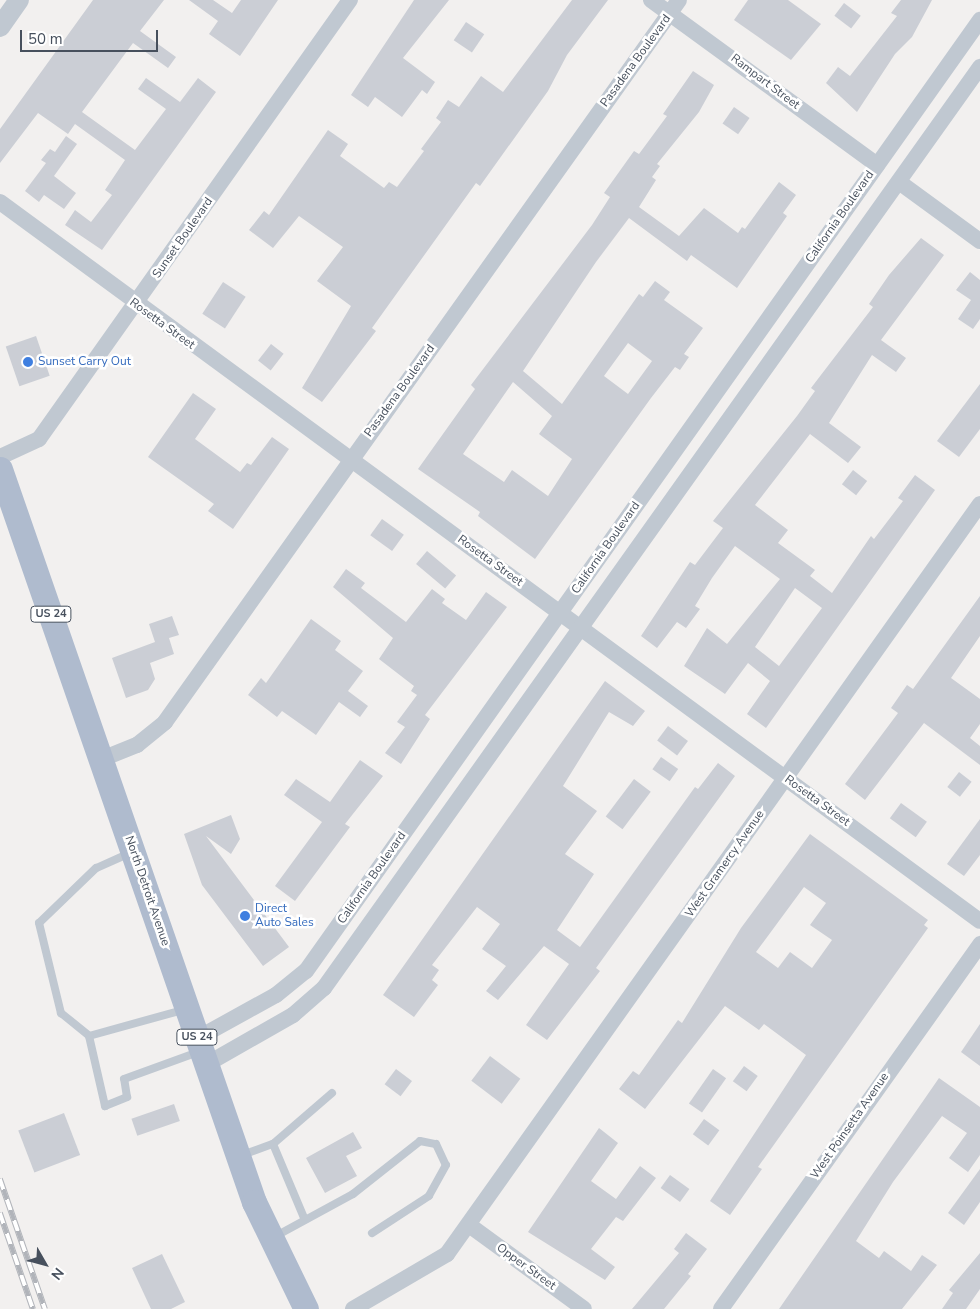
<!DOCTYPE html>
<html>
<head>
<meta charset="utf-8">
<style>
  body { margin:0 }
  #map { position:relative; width:980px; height:1309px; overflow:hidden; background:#f2f0ef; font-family:"Nunito Sans",sans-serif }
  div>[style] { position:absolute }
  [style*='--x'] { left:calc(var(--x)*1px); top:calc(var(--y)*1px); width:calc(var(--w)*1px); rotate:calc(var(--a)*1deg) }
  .building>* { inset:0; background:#cbced5; transform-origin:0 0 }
  .service>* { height:8px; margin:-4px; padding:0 4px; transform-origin:4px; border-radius:4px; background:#c0c8d1 }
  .minor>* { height:16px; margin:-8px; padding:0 8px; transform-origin:8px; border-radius:8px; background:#c0c8d1 }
  .tertiary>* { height:20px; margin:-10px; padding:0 10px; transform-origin:10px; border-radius:10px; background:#c0c8d1 }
  .primary>* { height:25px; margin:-12.5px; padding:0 12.5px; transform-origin:12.5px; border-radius:12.5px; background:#afbbce }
  .rail>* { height:5.5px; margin-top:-2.75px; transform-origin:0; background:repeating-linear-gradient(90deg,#fff 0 11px,#b1b4ba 0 22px); box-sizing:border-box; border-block:1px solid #b1b4ba }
  .dots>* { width:14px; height:14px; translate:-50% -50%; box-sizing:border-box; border:2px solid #fff; border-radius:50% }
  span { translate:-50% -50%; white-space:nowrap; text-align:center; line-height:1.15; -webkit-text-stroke:5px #fff; paint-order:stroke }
  .shield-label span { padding:1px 4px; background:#fff; border:1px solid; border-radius:4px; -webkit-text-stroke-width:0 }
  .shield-label { font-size:11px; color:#47505d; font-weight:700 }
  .street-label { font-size:12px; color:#47505d }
  .shop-label { font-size:12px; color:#366cbe }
  .left { translate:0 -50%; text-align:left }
  .north { position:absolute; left:20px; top:1239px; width:50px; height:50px; -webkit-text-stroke:4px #fff; paint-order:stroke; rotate:128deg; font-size:14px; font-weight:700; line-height:20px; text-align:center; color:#47505d }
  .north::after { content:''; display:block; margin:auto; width:18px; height:22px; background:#47505d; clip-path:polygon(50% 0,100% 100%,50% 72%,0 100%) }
  .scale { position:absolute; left:20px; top:30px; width:138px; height:22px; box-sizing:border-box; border:2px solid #47505d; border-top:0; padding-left:6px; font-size:15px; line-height:18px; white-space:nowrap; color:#47505d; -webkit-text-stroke:4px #fff; paint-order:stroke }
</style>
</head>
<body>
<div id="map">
  <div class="building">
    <i style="clip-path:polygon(93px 0,164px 0,140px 31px,176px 57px,168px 68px,133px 43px,82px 112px,135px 150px,166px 109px,138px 89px,146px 78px,180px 102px,198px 78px,216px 92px,102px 250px,65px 225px,75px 210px,91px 222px,112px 195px,105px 190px,125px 160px,75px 124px,68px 134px,38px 113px,0 163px,0 129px)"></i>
    <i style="clip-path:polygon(189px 0,213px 0,232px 13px,241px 0,278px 0,240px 56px,209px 34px,218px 21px)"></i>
    <i style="clip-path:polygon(414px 0,449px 0,403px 58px,435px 82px,427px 94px,422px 90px,402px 117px,375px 97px,368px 107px,351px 95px)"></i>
    <i style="clip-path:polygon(572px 0,608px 0,567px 55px,548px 91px,480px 186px,476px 183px,372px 328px,376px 331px,322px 402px,302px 388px,351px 306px,317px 281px,343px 247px,299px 216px,273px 248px,249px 230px,264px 211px,269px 215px,328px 130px,348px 144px,340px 156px,384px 188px,389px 182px,397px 187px,424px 151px,421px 149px,441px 122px,436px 118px,448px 100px,459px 107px,481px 76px,503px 92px)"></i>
    <i style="clip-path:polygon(748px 0,788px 0,821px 24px,791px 60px,734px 20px)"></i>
    <i style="clip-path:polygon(901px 0,932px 0,912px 37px,895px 54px,857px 112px,826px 83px,838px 67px,850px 76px,897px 16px,891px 13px)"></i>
    <i style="left:844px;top:3px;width:21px;height:16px;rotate:37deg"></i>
    <i style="left:466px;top:22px;width:22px;height:22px;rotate:34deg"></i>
    <i style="clip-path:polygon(evenodd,693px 71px,714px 85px,699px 112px,657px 164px,660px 166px,652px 177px,656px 180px,639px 207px,679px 236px,704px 208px,738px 233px,742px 227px,745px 229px,779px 182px,796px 195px,783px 213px,787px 216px,737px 288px,691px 255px,687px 261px,629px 218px,596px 262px,523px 371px,562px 404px,639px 294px,643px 297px,655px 281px,670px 292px,664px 300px,703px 328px,684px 354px,689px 357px,680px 370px,675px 367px,651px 398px,535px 559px,478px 516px,480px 512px,418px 469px,475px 389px,471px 385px,592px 225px,610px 197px,604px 193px,634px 151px,639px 154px,667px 116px,663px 114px,693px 71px,628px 343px,652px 361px,628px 394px,604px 376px,628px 343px,693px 71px,513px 382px,552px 416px,539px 434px,572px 459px,548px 496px,512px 470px,504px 482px,463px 454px,513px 382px)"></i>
    <i style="left:734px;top:107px;width:19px;height:20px;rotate:35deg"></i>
    <i style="clip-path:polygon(66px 136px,77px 144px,54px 176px,76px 193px,64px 209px,44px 195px,39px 202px,25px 191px,46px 163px,41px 160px,50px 149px,55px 152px)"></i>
    <i style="clip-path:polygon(evenodd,921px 238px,944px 255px,881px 340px,906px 358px,896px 372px,872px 355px,829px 423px,861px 447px,848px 463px,810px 434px,755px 505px,788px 530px,778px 543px,815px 570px,810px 576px,832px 593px,871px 536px,874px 539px,903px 501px,898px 498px,915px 475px,935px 490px,766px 728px,747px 714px,770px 681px,748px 663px,725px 694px,684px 666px,707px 628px,727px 644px,780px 579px,735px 546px,712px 578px,695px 606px,700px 609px,686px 628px,677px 622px,657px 648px,641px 636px,690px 562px,695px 565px,723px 528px,713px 521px,797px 416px,815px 391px,811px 388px,873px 307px,869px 304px,889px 275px,921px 238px,795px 588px,822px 608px,779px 666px,755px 647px,795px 588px)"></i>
    <i style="clip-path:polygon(970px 272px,980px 280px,980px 319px,973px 329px,958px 319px,971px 300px,956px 290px)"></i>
    <i style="left:223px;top:282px;width:27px;height:38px;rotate:33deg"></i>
    <i style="left:36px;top:336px;width:42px;height:32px;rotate:71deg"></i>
    <i style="left:271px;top:344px;width:16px;height:21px;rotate:38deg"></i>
    <i style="clip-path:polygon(980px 384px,980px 429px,959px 457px,937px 441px)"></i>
    <i style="clip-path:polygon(193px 393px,216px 409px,195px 439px,240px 472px,247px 463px,251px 465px,272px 437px,289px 449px,233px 529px,208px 511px,214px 504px,148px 457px)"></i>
    <i style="left:853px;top:470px;width:18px;height:18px;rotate:38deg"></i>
    <i style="left:382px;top:519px;width:27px;height:20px;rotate:36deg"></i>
    <i style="left:427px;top:551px;width:38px;height:17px;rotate:40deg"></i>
    <i style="clip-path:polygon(346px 569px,365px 583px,361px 588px,406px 622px,432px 589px,445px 599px,442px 603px,466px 620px,486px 592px,507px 607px,425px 715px,430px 719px,401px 764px,385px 753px,405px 727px,397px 722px,417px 695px,411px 691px,414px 686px,379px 659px,393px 638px,333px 587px)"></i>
    <i style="clip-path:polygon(980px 596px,980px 636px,951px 678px,980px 699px,980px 724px,970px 738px,980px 746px,980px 765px,924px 723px,865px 800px,845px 784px,898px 713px,891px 708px,907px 685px,913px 689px)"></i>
    <i style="clip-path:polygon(172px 616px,179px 635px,169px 638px,174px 654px,150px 663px,155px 679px,148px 690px,126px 698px,112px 658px,155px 642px,149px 624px)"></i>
    <i style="clip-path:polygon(311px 619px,341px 641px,335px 650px,363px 671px,348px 691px,368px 706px,360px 717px,339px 702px,316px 735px,282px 711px,277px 717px,248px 695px,261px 678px,266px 683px)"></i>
    <i style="clip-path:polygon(605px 681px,645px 711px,633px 726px,609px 712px,563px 786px,597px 811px,565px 854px,594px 874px,557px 930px,580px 947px,695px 787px,698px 789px,718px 763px,735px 776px,596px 968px,600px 971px,547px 1040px,526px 1025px,569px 964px,544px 946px,498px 1000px,486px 991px,506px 966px,482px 949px,500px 924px,477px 907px,432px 965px,439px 970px,432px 980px,438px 985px,414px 1017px,383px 995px)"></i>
    <i style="left:668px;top:726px;width:25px;height:18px;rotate:37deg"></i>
    <i style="left:661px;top:757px;width:21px;height:15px;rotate:35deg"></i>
    <i style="clip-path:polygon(360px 760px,383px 776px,345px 824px,350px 827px,295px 901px,275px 886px,322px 822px,284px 795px,296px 779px,330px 802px)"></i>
    <i style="left:959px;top:772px;width:16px;height:19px;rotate:38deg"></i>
    <i style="left:634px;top:779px;width:21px;height:47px;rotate:37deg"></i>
    <i style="left:901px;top:803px;width:32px;height:19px;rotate:36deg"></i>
    <i style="clip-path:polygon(231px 815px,240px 839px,231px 854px,206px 836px,289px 947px,263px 966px,202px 885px,184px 834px)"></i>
    <i style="clip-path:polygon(980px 819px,980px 855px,964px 876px,947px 864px)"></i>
    <i style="clip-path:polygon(evenodd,810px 834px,928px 920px,924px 925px,928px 928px,758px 1167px,762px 1169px,730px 1215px,710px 1201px,806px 1055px,764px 1024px,759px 1030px,725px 1006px,645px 1109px,619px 1089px,633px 1071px,639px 1075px,678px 1020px,682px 1023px,741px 928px,810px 834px,804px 887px,826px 903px,810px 925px,832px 940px,812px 968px,790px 952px,778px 968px,756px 952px,804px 887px)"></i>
    <i style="clip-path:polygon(980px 1024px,980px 1066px,961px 1052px)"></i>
    <i style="left:490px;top:1056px;width:38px;height:31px;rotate:37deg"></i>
    <i style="left:744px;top:1066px;width:17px;height:19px;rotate:36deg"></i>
    <i style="left:396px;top:1069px;width:20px;height:19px;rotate:37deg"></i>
    <i style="left:713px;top:1069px;width:16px;height:42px;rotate:35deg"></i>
    <i style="clip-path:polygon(939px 1078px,980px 1107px,980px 1155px,968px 1172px,949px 1158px,967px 1133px,942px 1116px,893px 1182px,856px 1241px,879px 1258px,884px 1251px,911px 1271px,922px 1255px,937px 1265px,902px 1309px,779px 1309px)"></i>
    <i style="left:174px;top:1104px;width:18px;height:45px;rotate:71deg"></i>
    <i style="left:64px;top:1113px;width:45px;height:49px;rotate:69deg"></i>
    <i style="left:704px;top:1119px;width:19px;height:19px;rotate:36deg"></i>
    <i style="clip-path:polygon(599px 1128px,618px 1143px,591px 1181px,616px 1199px,640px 1166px,656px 1178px,623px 1221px,616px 1217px,591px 1249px,615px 1267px,605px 1280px,528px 1232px)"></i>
    <i style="clip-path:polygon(353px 1132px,362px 1148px,346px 1156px,357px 1176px,325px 1193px,306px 1158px)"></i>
    <i style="clip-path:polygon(980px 1169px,980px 1202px,964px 1225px,948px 1213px)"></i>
    <i style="left:670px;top:1175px;width:24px;height:16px;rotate:36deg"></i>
    <i style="clip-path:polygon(686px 1233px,707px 1249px,688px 1274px,691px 1276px,664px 1309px,632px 1309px,679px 1253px,674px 1249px)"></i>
    <i style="clip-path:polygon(980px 1253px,980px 1289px,966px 1309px,942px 1309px,953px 1293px,949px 1290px)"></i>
    <i style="clip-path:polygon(162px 1254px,185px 1302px,171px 1309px,151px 1309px,132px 1268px)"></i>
  </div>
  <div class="service">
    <i style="--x:130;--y:853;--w:37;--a:156"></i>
    <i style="--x:96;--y:868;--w:79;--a:136"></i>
    <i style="--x:39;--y:923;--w:93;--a:76.3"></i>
    <i style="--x:61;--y:1013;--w:36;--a:39"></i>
    <i style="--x:89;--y:1036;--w:98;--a:-15.5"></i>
    <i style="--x:89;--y:1036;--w:72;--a:77.1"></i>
    <i style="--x:105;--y:1106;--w:24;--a:-22"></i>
    <i style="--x:127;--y:1097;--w:18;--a:-99"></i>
    <i style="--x:124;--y:1079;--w:79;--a:-20"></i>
    <i style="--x:273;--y:1144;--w:78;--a:-40.8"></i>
    <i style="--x:242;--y:1155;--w:33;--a:-20"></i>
    <i style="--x:273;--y:1144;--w:82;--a:67.2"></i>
    <i style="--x:274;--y:1237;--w:90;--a:-28.6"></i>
    <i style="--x:353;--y:1194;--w:85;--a:-38.3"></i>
    <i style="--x:420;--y:1141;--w:16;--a:11"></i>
    <i style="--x:436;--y:1144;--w:23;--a:65"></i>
    <i style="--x:446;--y:1165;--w:35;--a:119"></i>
    <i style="--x:429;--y:1196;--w:68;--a:147"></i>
  </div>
  <div class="minor">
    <i style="--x:651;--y:0;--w:280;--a:36.1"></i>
    <i style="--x:899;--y:182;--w:100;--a:36.1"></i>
    <i style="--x:0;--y:202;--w:1215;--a:36.27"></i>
    <i style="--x:0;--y:457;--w:43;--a:-24.8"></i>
    <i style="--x:39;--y:439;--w:538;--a:-54.69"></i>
    <i style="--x:102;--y:759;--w:38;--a:-22"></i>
    <i style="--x:137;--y:745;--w:36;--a:-39"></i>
    <i style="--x:165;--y:722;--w:886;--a:-54.55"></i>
    <i style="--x:198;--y:1038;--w:89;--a:-28.9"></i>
    <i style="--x:276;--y:995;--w:38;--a:-39"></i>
    <i style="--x:306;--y:971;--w:1166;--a:-54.67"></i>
    <i style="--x:207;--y:1064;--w:99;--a:-29.7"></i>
    <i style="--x:293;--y:1015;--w:41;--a:-41.1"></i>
    <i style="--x:324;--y:988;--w:1131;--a:-54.54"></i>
    <i style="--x:469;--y:1225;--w:142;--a:36.1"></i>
    <i style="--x:353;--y:1309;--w:109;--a:-30.3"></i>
    <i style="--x:447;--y:1254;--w:920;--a:-54.6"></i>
    <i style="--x:721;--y:1309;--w:448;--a:-54.6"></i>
  </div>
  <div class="tertiary">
    <i style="--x:0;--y:27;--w:33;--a:-55"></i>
  </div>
  <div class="primary">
    <i style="--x:0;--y:469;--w:776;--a:70.89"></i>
    <i style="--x:254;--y:1202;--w:119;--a:64.1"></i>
  </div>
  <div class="rail">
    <i style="--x:0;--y:1179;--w:138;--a:70.9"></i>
    <i style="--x:0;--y:1213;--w:102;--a:71"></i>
  </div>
  <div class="dots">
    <i style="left:28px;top:362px;background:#3f7fe0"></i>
    <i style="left:245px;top:916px;background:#3f7fe0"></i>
  </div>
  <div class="shield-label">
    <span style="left:51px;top:614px">US 24</span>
    <span style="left:197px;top:1037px">US 24</span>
  </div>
  <div class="street-label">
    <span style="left:636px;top:61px;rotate:-54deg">Pasadena Boulevard</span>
    <span style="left:765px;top:82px;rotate:37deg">Rampart Street</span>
    <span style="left:840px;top:217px;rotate:-55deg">California Boulevard</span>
    <span style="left:183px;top:238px;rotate:-55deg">Sunset Boulevard</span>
    <span style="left:162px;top:324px;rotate:36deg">Rosetta Street</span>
    <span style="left:400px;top:391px;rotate:-54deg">Pasadena Boulevard</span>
    <span style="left:606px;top:548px;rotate:-55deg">California Boulevard</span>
    <span style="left:490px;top:561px;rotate:36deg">Rosetta Street</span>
    <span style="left:817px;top:801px;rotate:36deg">Rosetta Street</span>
    <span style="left:725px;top:864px;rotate:-55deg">West Gramercy Avenue</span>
    <span style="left:372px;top:878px;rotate:-55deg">California Boulevard</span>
    <span style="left:147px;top:891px;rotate:71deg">North Detroit Avenue</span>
    <span style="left:850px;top:1126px;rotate:-55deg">West Poinsetta Avenue</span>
    <span style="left:526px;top:1267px;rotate:36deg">Opper Street</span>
  </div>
  <div class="shop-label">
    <span class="left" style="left:38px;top:362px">Sunset Carry Out</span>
    <span class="left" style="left:255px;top:916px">Direct<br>Auto Sales</span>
  </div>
  <div class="north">N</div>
  <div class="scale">50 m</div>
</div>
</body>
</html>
